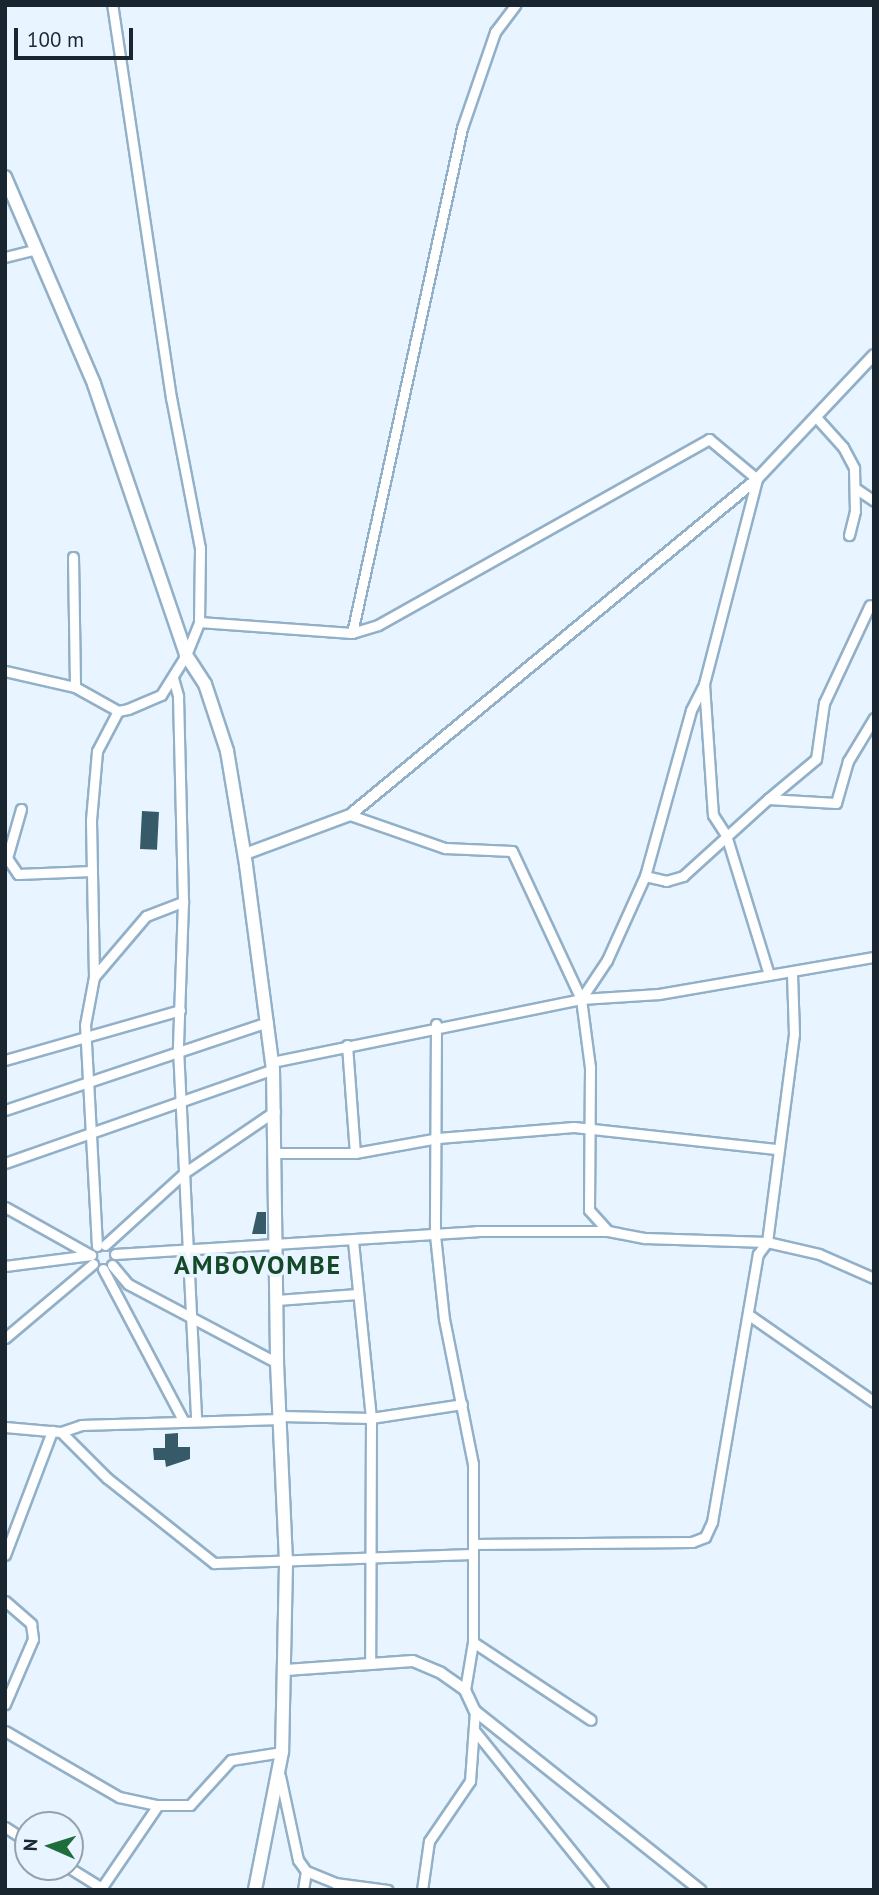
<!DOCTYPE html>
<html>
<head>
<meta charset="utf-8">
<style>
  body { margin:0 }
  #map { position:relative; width:879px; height:1895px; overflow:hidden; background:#e8f4ff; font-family:"PT Sans",sans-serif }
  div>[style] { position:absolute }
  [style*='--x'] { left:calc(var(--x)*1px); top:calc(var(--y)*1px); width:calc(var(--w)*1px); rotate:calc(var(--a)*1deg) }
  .building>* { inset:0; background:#365a68; transform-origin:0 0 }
  .roads { filter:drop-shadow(2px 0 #92b0c8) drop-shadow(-2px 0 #92b0c8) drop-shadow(0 2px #92b0c8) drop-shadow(0 -2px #92b0c8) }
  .minor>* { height:9px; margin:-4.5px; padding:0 4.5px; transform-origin:4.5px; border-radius:4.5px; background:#fff }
  .tertiary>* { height:10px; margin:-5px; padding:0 5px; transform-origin:5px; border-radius:5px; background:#fff }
  .secondary>* { height:12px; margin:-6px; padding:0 6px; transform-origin:6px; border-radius:6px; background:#fff }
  span { translate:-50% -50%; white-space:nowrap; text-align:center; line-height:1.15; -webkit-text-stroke:7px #e8f4ff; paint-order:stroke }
  .district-label { font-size:26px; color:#144927; font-weight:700; letter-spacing:2px }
  .frame { position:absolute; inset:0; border:7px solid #1a262f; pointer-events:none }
  .north { position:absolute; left:14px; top:1811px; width:70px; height:70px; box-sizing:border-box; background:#e8f4ff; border:2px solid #96a2ac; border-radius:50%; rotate:273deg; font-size:19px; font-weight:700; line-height:28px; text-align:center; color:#1a262f }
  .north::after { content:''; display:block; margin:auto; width:24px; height:32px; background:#206d3c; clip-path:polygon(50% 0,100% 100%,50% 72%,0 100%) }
  .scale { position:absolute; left:14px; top:28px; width:119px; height:32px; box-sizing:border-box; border:4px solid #1a262f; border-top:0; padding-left:9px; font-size:21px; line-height:24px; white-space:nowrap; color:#1a262f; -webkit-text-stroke:5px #e8f4ff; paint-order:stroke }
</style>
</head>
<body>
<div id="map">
  <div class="building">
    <i style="left:142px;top:811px;width:17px;height:38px;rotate:3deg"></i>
    <i style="clip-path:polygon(257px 1212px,266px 1212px,266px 1234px,252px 1234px)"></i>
    <i style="clip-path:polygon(178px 1433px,178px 1447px,190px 1447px,190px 1459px,166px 1467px,165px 1460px,154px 1460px,153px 1448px,165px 1448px,165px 1434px)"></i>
  </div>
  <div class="roads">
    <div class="minor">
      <i style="--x:5;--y:257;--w:32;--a:-14"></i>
      <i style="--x:815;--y:416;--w:42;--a:47.9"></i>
      <i style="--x:843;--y:447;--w:24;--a:62"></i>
      <i style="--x:854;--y:468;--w:43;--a:88.7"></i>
      <i style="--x:855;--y:511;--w:25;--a:104"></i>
      <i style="--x:855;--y:488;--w:23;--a:34"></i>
      <i style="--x:73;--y:557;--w:130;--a:89.1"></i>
      <i style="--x:199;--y:622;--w:153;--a:4.1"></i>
      <i style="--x:352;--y:633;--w:27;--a:-17"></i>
      <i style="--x:378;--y:625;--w:380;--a:-29.3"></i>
      <i style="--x:709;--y:439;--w:62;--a:39.8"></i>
      <i style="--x:757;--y:479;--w:212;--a:104.5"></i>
      <i style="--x:704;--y:684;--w:131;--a:86.1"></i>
      <i style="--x:713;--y:815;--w:24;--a:57"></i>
      <i style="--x:726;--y:835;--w:146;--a:72.9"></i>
      <i style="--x:352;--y:633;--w:517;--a:-77.71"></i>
      <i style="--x:462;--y:128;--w:102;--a:-71"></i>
      <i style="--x:495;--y:32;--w:34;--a:-53"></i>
      <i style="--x:5;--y:671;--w:72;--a:12.9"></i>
      <i style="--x:75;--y:687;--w:49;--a:29.2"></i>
      <i style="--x:118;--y:711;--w:10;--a:-11"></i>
      <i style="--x:128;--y:709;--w:36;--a:-23"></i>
      <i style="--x:161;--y:695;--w:47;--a:-58"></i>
      <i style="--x:186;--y:655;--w:35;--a:-68"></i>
      <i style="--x:199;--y:622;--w:74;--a:-89.2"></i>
      <i style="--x:200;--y:548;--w:153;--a:-100.9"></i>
      <i style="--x:171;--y:398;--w:397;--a:-98.5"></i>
      <i style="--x:173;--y:678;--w:19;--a:74"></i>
      <i style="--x:178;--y:696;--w:206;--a:88.6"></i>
      <i style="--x:183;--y:902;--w:146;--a:92"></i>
      <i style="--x:178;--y:1048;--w:372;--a:87.2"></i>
      <i style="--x:768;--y:799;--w:62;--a:-39.8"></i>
      <i style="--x:816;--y:759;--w:57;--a:-81.9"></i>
      <i style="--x:824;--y:703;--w:108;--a:-64.9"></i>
      <i style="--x:350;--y:815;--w:101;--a:19.2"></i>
      <i style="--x:445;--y:848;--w:67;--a:2.6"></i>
      <i style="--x:512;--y:851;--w:163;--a:65"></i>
      <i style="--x:581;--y:999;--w:69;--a:82.5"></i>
      <i style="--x:590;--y:1067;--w:143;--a:90.4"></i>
      <i style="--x:589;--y:1210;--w:28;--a:48"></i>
      <i style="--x:5;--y:855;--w:23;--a:56"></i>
      <i style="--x:18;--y:874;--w:74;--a:-2.3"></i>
      <i style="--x:7;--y:858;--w:51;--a:-74.1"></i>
      <i style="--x:645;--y:876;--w:22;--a:13"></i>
      <i style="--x:666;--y:881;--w:18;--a:-16"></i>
      <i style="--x:683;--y:876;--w:115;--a:-42.2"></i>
      <i style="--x:768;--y:799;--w:68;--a:3.4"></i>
      <i style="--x:836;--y:803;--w:44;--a:-74.1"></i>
      <i style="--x:848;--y:761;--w:50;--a:-58.8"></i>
      <i style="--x:94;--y:977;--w:80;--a:-49.6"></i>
      <i style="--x:146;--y:916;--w:40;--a:-21"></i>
      <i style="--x:581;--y:999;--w:47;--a:-56.3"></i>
      <i style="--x:607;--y:960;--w:92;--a:-65.7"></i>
      <i style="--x:645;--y:876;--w:172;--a:-74.5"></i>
      <i style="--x:691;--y:710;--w:29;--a:-63"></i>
      <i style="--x:436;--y:1024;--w:211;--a:90.3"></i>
      <i style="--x:435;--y:1235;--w:84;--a:83.9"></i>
      <i style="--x:444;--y:1319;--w:148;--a:78.7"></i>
      <i style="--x:473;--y:1464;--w:178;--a:90"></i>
      <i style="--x:473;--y:1642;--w:49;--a:99.5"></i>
      <i style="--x:347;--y:1045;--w:108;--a:85.8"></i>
      <i style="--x:5;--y:1060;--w:182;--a:-15.9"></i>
      <i style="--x:272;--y:1062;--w:315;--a:-11.5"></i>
      <i style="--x:581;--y:999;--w:78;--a:-3.7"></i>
      <i style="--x:659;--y:994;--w:218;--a:-9.8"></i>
      <i style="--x:5;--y:1110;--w:277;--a:-18.5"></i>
      <i style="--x:277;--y:1153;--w:78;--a:0"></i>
      <i style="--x:355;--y:1153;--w:84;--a:-10.2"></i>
      <i style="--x:438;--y:1138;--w:136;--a:-4.6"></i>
      <i style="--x:574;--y:1127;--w:203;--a:6.2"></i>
      <i style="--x:5;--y:1163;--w:284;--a:-19.3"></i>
      <i style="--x:5;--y:1207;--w:98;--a:29.2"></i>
      <i style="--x:353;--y:1241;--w:178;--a:84.2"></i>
      <i style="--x:371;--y:1418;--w:246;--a:90.2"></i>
      <i style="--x:105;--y:1245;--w:107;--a:-42.3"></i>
      <i style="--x:184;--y:1173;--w:110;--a:-34.3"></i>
      <i style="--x:97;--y:1246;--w:221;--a:-93.1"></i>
      <i style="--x:85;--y:1025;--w:49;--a:-79.4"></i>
      <i style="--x:94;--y:977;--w:157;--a:-91.1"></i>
      <i style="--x:91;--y:820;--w:69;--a:-85"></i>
      <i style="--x:97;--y:751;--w:45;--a:-62.3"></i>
      <i style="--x:115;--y:1254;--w:363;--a:-3.6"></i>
      <i style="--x:477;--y:1231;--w:131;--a:0"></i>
      <i style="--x:608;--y:1231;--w:38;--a:11"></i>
      <i style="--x:645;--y:1238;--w:122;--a:1.9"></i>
      <i style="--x:767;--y:1242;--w:53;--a:13"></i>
      <i style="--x:819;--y:1254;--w:60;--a:23.6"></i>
      <i style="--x:112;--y:1265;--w:25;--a:50"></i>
      <i style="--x:128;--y:1284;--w:169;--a:27.9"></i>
      <i style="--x:5;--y:1266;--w:87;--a:-7.3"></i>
      <i style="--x:103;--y:1269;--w:171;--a:62.1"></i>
      <i style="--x:278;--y:1300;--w:78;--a:-4.4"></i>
      <i style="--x:749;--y:1315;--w:152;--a:34.8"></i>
      <i style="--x:5;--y:1338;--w:115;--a:-40.1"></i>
      <i style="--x:281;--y:1416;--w:90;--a:1.3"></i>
      <i style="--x:371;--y:1418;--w:92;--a:-8.7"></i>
      <i style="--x:5;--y:1427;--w:56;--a:5.1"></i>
      <i style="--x:61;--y:1432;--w:21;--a:-19"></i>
      <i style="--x:81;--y:1425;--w:200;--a:-1.7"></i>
      <i style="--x:61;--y:1432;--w:65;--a:45"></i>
      <i style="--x:107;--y:1478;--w:137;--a:38.5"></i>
      <i style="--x:214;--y:1563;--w:258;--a:-2"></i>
      <i style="--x:474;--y:1544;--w:218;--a:-0.5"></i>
      <i style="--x:692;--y:1542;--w:14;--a:-21"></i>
      <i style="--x:705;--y:1537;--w:17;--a:-65"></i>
      <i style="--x:712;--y:1522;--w:272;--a:-80.3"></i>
      <i style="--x:758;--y:1254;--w:15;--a:-53"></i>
      <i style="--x:767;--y:1242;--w:210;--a:-82.6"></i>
      <i style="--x:794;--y:1034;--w:61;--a:-91.9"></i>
      <i style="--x:5;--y:1555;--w:133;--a:-69.2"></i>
      <i style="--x:5;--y:1601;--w:35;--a:41"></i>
      <i style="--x:31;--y:1624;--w:15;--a:82"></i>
      <i style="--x:33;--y:1639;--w:71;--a:113.3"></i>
      <i style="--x:473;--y:1642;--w:141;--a:33.5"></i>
      <i style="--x:474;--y:1730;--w:206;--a:51.1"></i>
      <i style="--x:5;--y:1731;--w:132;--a:30.1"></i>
      <i style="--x:119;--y:1797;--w:40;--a:12"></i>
      <i style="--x:280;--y:1776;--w:86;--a:77.9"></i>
      <i style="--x:298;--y:1860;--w:14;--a:54"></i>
      <i style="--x:306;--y:1871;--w:31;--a:22"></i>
      <i style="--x:335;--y:1883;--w:53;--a:7.5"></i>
      <i style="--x:5;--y:1827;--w:27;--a:33"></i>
      <i style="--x:68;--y:1867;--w:39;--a:32"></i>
      <i style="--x:100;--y:1890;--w:103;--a:-55.7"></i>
      <i style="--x:158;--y:1805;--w:32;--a:0"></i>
      <i style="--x:190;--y:1805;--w:61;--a:-47.7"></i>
      <i style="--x:231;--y:1760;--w:52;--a:-8.9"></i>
      <i style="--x:303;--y:1890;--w:19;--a:-81"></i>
      <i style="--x:422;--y:1890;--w:49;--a:-81.9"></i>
      <i style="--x:429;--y:1841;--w:73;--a:-55.7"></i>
      <i style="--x:470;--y:1781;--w:70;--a:-85.9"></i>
    </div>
    <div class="tertiary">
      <i style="--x:245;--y:854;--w:112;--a:-20.4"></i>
      <i style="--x:350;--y:815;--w:528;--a:-39.54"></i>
      <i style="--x:757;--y:479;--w:170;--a:-46.7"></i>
      <i style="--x:286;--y:1670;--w:127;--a:-4.1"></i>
      <i style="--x:413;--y:1661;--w:30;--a:23"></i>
      <i style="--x:441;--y:1673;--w:29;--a:35"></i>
      <i style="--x:465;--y:1690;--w:23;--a:65"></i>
      <i style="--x:475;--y:1711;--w:288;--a:38.5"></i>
    </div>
    <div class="secondary">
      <i style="--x:5;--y:177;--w:225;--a:66.7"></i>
      <i style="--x:94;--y:384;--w:286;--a:71.2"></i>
      <i style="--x:186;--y:655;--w:35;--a:57"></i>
      <i style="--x:205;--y:684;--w:71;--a:71.8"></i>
      <i style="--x:227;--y:751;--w:116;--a:80.5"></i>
      <i style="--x:246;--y:865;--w:206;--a:82.5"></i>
      <i style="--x:273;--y:1069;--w:294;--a:89.2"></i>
      <i style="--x:277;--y:1363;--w:201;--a:87.4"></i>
      <i style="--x:286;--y:1564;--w:188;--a:91.2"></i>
      <i style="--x:282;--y:1752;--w:141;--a:101.1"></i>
    </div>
  </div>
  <div class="district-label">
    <span style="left:258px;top:1265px">AMBOVOMBE</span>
  </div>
  <div class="frame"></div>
  <div class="north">N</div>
  <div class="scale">100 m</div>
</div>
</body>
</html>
